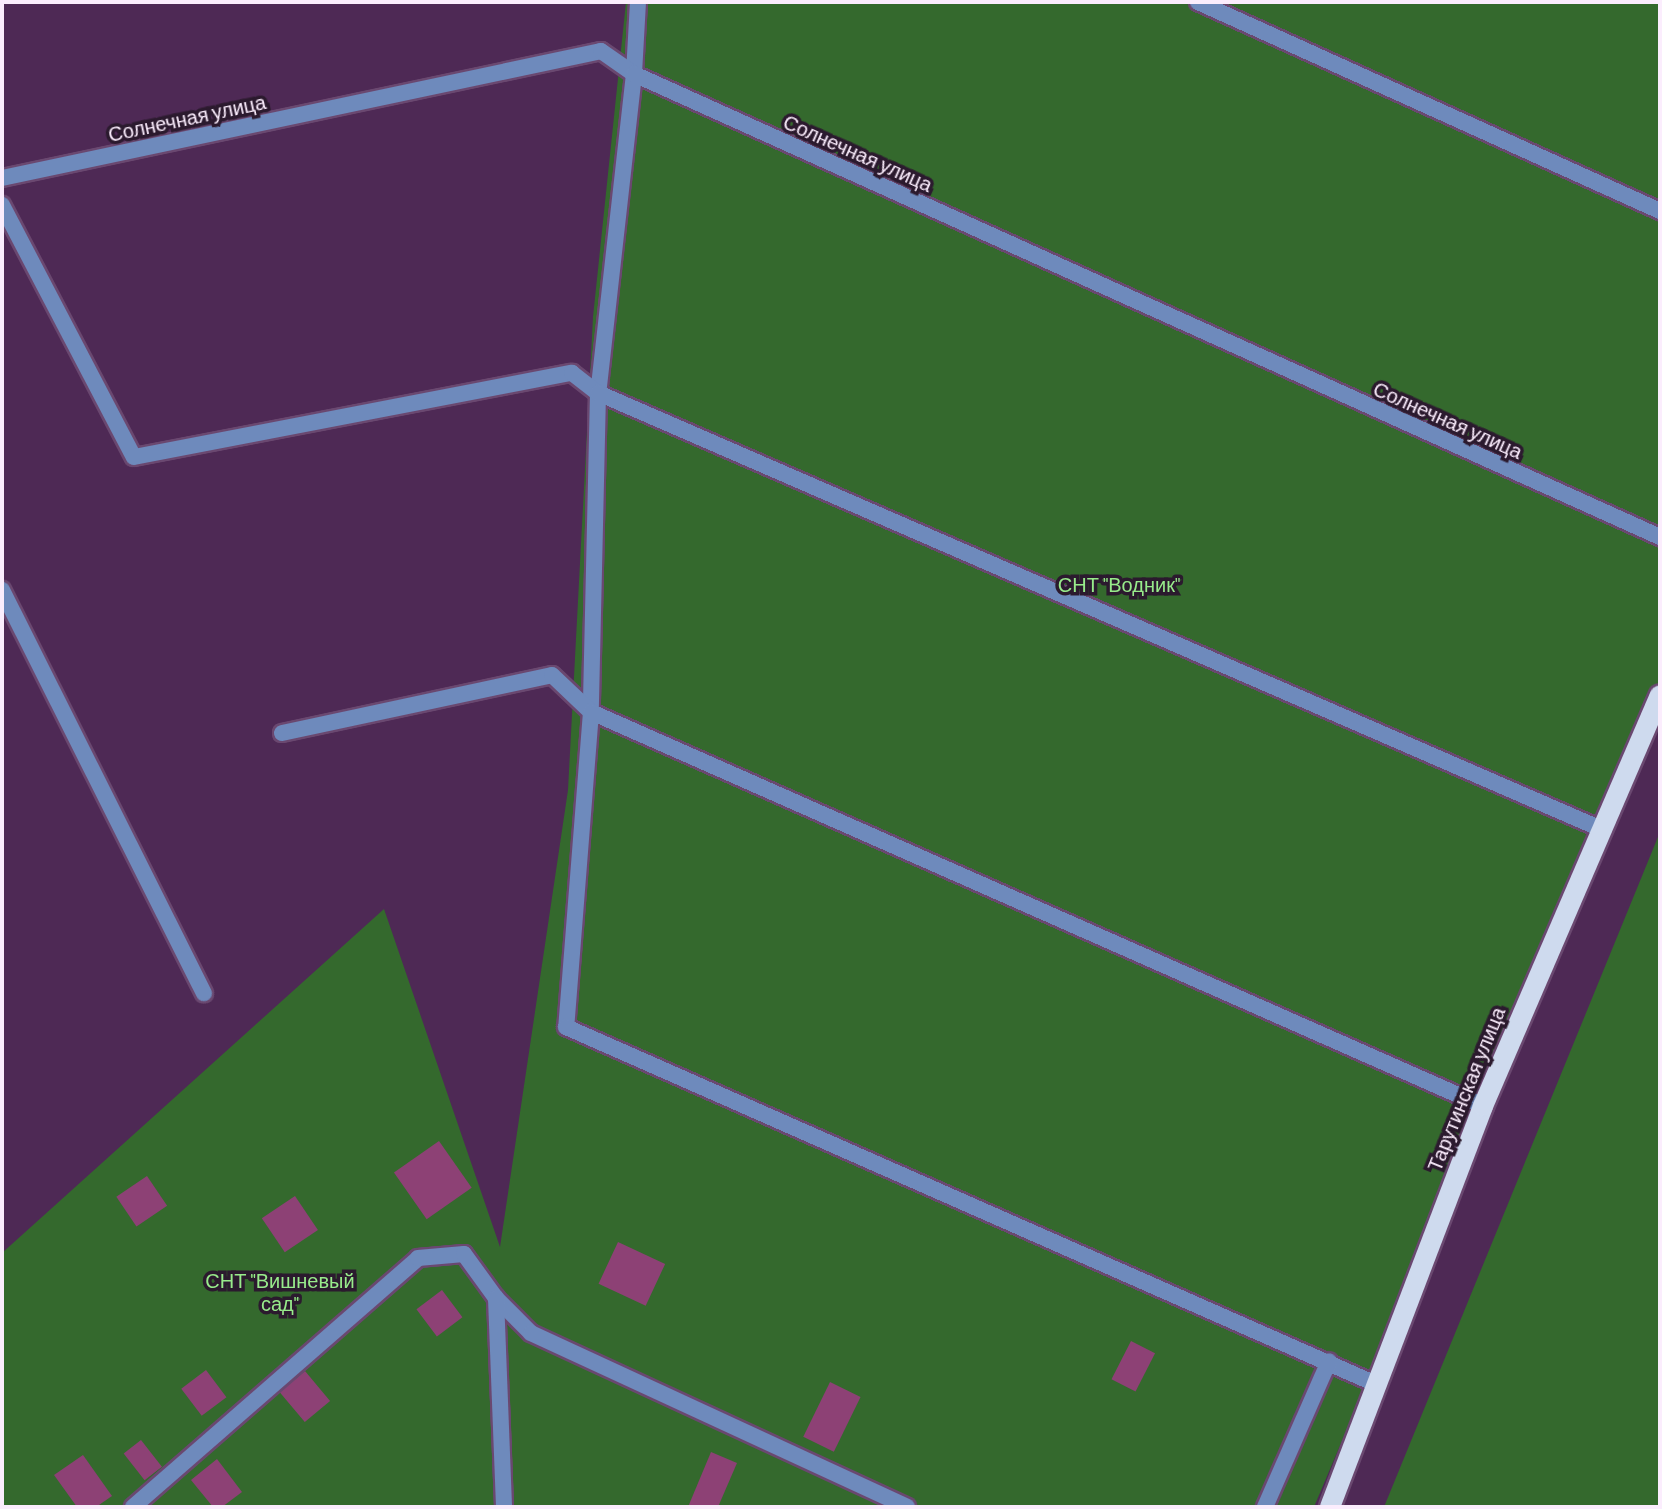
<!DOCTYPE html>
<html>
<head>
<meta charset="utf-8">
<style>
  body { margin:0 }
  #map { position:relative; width:1662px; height:1509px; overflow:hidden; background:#4e2955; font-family:Barlow,sans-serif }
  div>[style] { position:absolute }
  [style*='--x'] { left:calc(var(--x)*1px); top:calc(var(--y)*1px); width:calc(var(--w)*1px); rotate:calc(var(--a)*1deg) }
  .green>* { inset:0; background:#34692d }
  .building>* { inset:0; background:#8d4175; transform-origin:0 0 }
  .roads { filter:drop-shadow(2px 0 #6a4870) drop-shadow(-2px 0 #6a4870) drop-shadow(0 2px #6a4870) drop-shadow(0 -2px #6a4870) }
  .service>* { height:16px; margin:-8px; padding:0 8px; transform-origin:8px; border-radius:8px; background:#6e8abc }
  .primary>* { height:20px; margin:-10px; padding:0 10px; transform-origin:10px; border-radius:10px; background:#cedaee }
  span { translate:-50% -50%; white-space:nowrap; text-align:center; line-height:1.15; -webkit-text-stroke:7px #2b1a2e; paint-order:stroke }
  .street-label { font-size:20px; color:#fbedfd }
  .park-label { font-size:20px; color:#98eb8b }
  .frame { position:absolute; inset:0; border:4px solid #fbedfd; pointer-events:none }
</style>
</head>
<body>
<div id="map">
  <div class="green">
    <i style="clip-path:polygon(626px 2px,1660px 2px,1660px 714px,1601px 829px,1314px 1507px,2px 1507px,2px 1253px,384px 909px,500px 1247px,568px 790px,593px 317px)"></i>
    <i style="clip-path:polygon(1660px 832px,1660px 1507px,1384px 1507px)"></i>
  </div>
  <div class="building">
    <i style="left:439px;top:1141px;width:57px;height:55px;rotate:55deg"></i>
    <i style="left:147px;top:1176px;width:36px;height:37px;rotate:56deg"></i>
    <i style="left:295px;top:1196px;width:41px;height:40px;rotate:56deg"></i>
    <i style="left:618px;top:1242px;width:52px;height:46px;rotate:25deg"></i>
    <i style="left:442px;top:1290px;width:34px;height:32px;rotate:53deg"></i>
    <i style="left:1131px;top:1341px;width:27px;height:43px;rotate:27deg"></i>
    <i style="left:206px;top:1370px;width:34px;height:31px;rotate:53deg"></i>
    <i style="left:305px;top:1371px;width:39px;height:33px;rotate:50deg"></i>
    <i style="left:830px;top:1382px;width:34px;height:61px;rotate:26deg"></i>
    <i style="left:141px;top:1440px;width:34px;height:22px;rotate:52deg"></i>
    <i style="clip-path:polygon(711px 1452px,737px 1463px,718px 1507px,688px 1507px)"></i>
    <i style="clip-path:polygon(83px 1455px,112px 1496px,96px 1507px,77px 1507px,54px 1475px)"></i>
    <i style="clip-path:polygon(217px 1459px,242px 1492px,222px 1507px,213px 1507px,191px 1480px)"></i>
  </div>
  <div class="roads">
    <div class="service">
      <i style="--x:638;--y:2;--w:72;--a:93.2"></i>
      <i style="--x:634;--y:74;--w:321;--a:96.4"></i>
      <i style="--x:598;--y:393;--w:319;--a:91.3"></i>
      <i style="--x:591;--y:712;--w:316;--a:94.5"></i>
      <i style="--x:566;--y:1027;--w:887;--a:23.79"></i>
      <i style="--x:1198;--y:2;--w:507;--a:24.34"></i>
      <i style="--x:2;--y:178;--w:612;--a:-11.97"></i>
      <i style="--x:601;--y:51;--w:40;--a:34.9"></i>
      <i style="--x:634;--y:74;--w:1126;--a:24.29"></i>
      <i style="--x:2;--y:205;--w:284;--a:62.4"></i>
      <i style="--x:134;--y:457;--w:446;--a:-10.9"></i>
      <i style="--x:572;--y:373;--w:33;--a:38"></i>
      <i style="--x:598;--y:393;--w:1094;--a:23.49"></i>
      <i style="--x:2;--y:590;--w:451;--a:63.4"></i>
      <i style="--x:282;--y:733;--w:276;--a:-12.1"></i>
      <i style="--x:552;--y:675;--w:54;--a:43.5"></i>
      <i style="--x:591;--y:712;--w:975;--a:23.83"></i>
      <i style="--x:496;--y:1298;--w:49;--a:45"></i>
      <i style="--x:531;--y:1333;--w:414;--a:24.8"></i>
      <i style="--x:133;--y:1507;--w:378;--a:-41.1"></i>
      <i style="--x:418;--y:1258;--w:46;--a:-5"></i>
      <i style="--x:464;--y:1254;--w:54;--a:54"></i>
      <i style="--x:496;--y:1298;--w:209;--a:87.8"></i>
      <i style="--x:1265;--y:1507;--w:159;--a:-66.3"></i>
    </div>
    <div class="primary">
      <i style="--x:1330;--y:1507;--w:429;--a:-69.1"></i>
      <i style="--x:1483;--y:1106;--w:447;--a:-66.7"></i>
    </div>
  </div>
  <div class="street-label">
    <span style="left:187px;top:118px;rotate:-12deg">Солнечная улица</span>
    <span style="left:858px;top:153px;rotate:24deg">Солнечная улица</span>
    <span style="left:1448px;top:420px;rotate:24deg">Солнечная улица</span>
    <span style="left:1466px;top:1089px;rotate:-68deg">Тарутинская улица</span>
  </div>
  <div class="park-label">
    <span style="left:1119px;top:584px">СНТ "Водник"</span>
    <span style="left:280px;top:1292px">СНТ "Вишневый<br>сад"</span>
  </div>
  <div class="frame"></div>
</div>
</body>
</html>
